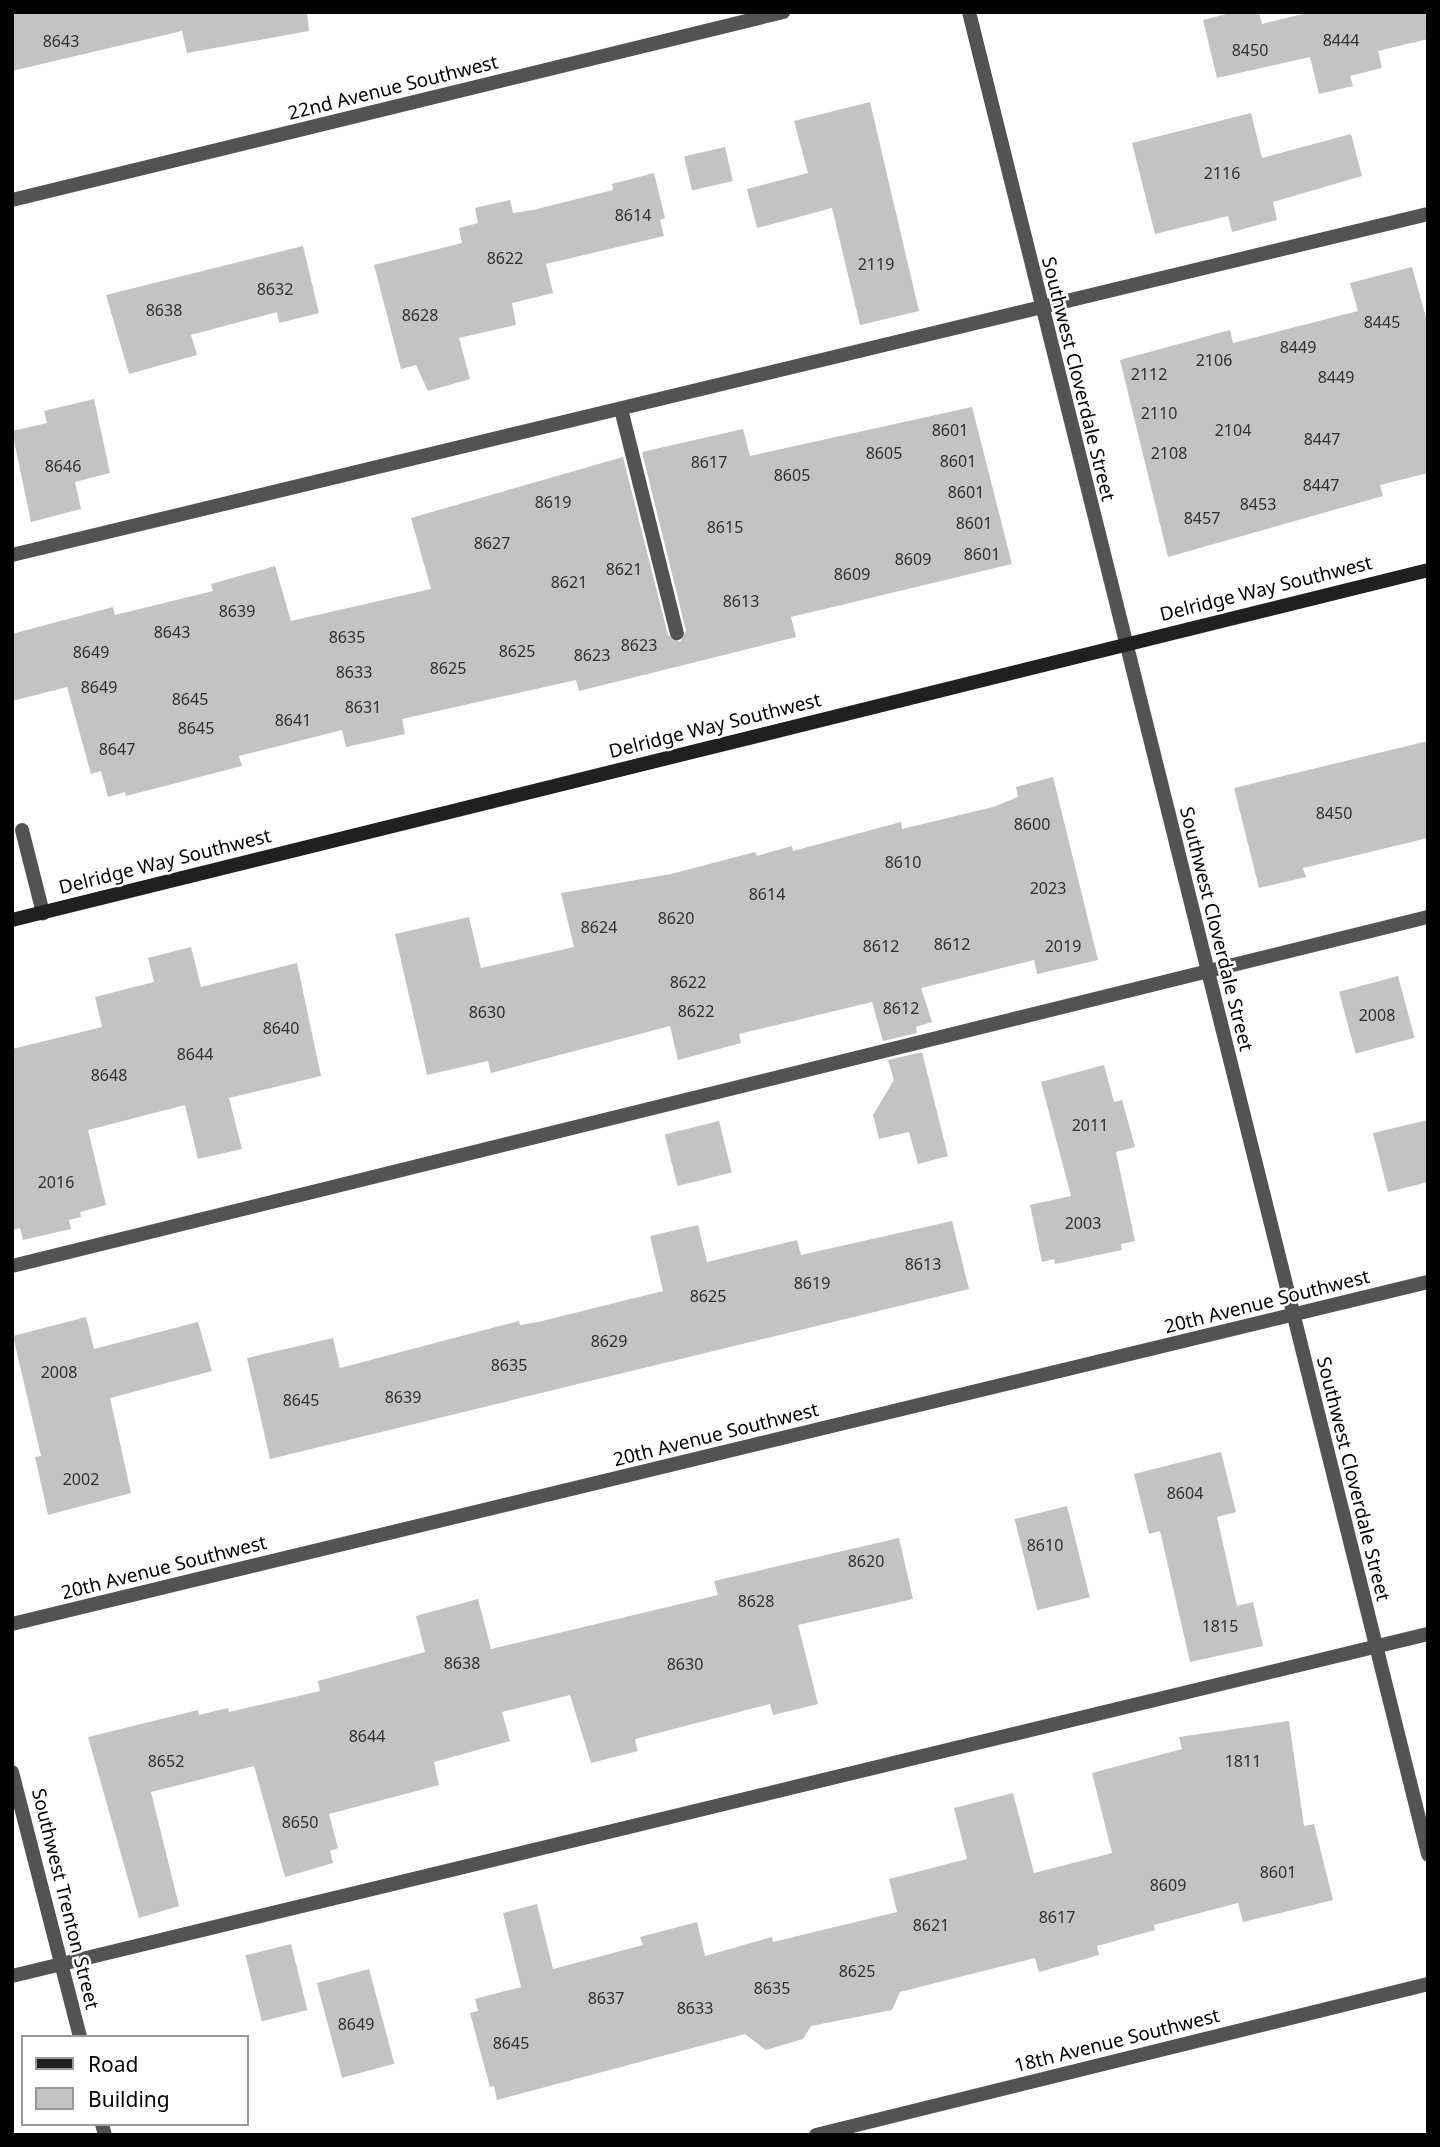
<!DOCTYPE html>
<html>
<head>
<meta charset="utf-8">
<style>
  body { margin:0 }
  #map { position:relative; width:1440px; height:2147px; overflow:hidden; background:#fff; font-family:"Noto Sans",sans-serif }
  div>[style] { position:absolute }
  [style*='--x'] { left:calc(var(--x)*1px); top:calc(var(--y)*1px); width:calc(var(--w)*1px); rotate:calc(var(--a)*1deg) }
  .building>* { inset:0; background:#c3c3c3; transform-origin:0 0 }
  .lane>* { height:14px; margin:-7px; padding:0 7px; transform-origin:7px; border-radius:7px; background:#535353 }
  .street>* { height:14px; margin:-7px; padding:0 7px; transform-origin:7px; border-radius:7px; background:#535353 }
  .secondary>* { height:14px; margin:-7px; padding:0 7px; transform-origin:7px; border-radius:7px; background:#202020 }
  span { translate:-50% -50%; white-space:nowrap; text-align:center; line-height:1.15; -webkit-text-stroke:5px #fff; paint-order:stroke }
  .number-label { font-size:16px; color:#313131 }
  .number-label span { -webkit-text-stroke-width:0 }
  .street-label { font-size:19px; color:#000 }
  .frame { position:absolute; inset:0; border:14px solid #000; pointer-events:none }
  .legend { position:absolute; left:21px; top:2035px; width:228px; height:91px; box-sizing:border-box; background:#fff; border:2px solid #999; margin:0; padding:9px 12px; list-style:none; font-size:21px; color:#000 }
  .legend li { display:flex; align-items:center; gap:14px; height:35px }
  .legend b { width:35px; border:2px solid #999 }
</style>
</head>
<body>
<div id="map">
  <div class="building">
    <i style="clip-path:polygon(12px 12px,307px 12px,309px 31px,187px 53px,182px 31px,12px 71px)"></i>
    <i style="clip-path:polygon(1234px 12px,1259px 12px,1262px 24px,1311px 12px,1428px 12px,1428px 39px,1378px 51px,1382px 68px,1350px 76px,1353px 86px,1319px 94px,1310px 57px,1217px 78px,1203px 20px)"></i>
    <i style="clip-path:polygon(870px 102px,919px 311px,860px 325px,832px 208px,757px 228px,747px 189px,808px 173px,794px 121px)"></i>
    <i style="clip-path:polygon(1251px 113px,1262px 158px,1351px 134px,1362px 176px,1273px 202px,1277px 220px,1232px 232px,1228px 216px,1155px 234px,1132px 143px)"></i>
    <i style="left:725px;top:147px;width:35px;height:42px;rotate:77deg"></i>
    <i style="clip-path:polygon(654px 173px,665px 218px,660px 220px,664px 236px,546px 264px,553px 293px,512px 303px,516px 325px,459px 338px,470px 379px,428px 391px,416px 365px,401px 369px,374px 265px,462px 243px,459px 228px,478px 223px,475px 208px,510px 200px,513px 213px,533px 210px,613px 190px,612px 184px)"></i>
    <i style="clip-path:polygon(303px 246px,319px 313px,279px 323px,277px 312px,191px 335px,197px 355px,129px 374px,106px 295px)"></i>
    <i style="clip-path:polygon(1412px 267px,1428px 325px,1428px 473px,1380px 485px,1383px 496px,1168px 557px,1120px 360px,1230px 330px,1233px 343px,1358px 311px,1350px 283px)"></i>
    <i style="clip-path:polygon(94px 399px,110px 473px,75px 482px,81px 509px,31px 522px,12px 431px,47px 423px,44px 411px)"></i>
    <i style="clip-path:polygon(972px 407px,1012px 564px,791px 617px,796px 637px,579px 691px,576px 680px,402px 719px,405px 734px,346px 747px,342px 730px,239px 756px,242px 766px,126px 796px,125px 792px,108px 797px,101px 771px,91px 774px,67px 687px,12px 701px,12px 634px,113px 607px,115px 615px,213px 591px,211px 584px,275px 566px,291px 621px,431px 589px,411px 518px,623px 457px,668px 635px,680px 642px,686px 631px,642px 452px,743px 429px,750px 456px)"></i>
    <i style="clip-path:polygon(1428px 741px,1428px 838px,1303px 868px,1306px 877px,1259px 888px,1234px 788px)"></i>
    <i style="clip-path:polygon(1053px 777px,1098px 960px,1037px 974px,1034px 960px,921px 988px,932px 1022px,916px 1027px,917px 1033px,883px 1041px,872px 1002px,739px 1034px,741px 1043px,678px 1060px,670px 1026px,491px 1073px,488px 1061px,427px 1075px,395px 934px,469px 917px,481px 968px,574px 947px,561px 893px,671px 874px,755px 852px,757px 856px,792px 846px,793px 851px,901px 822px,902px 829px,993px 807px,1018px 797px,1016px 787px)"></i>
    <i style="clip-path:polygon(191px 947px,201px 987px,297px 963px,321px 1076px,229px 1098px,242px 1149px,198px 1159px,185px 1105px,88px 1130px,106px 1205px,80px 1212px,81px 1217px,69px 1220px,71px 1229px,23px 1240px,20px 1228px,12px 1230px,12px 1049px,102px 1027px,95px 997px,154px 982px,148px 958px)"></i>
    <i style="left:1398px;top:976px;width:64px;height:61px;rotate:75deg"></i>
    <i style="clip-path:polygon(922px 1052px,948px 1156px,918px 1164px,909px 1132px,879px 1139px,873px 1115px,894px 1080px,888px 1060px)"></i>
    <i style="clip-path:polygon(1104px 1065px,1114px 1102px,1122px 1100px,1135px 1147px,1116px 1152px,1135px 1241px,1121px 1244px,1122px 1250px,1055px 1264px,1054px 1259px,1042px 1262px,1030px 1205px,1071px 1196px,1041px 1082px)"></i>
    <i style="clip-path:polygon(1428px 1120px,1428px 1182px,1388px 1192px,1373px 1133px)"></i>
    <i style="left:719px;top:1121px;width:53px;height:56px;rotate:76deg"></i>
    <i style="clip-path:polygon(952px 1221px,969px 1289px,270px 1459px,247px 1358px,333px 1338px,340px 1368px,519px 1321px,520px 1325px,538px 1322px,663px 1291px,650px 1236px,698px 1225px,707px 1262px,797px 1240px,801px 1255px)"></i>
    <i style="clip-path:polygon(86px 1317px,94px 1349px,198px 1322px,212px 1371px,110px 1398px,131px 1493px,48px 1515px,35px 1457px,41px 1456px,13px 1336px)"></i>
    <i style="clip-path:polygon(1221px 1452px,1236px 1512px,1217px 1517px,1237px 1606px,1253px 1602px,1263px 1646px,1190px 1662px,1160px 1531px,1149px 1534px,1134px 1474px)"></i>
    <i style="left:1067px;top:1506px;width:94px;height:54px;rotate:76deg"></i>
    <i style="clip-path:polygon(899px 1538px,913px 1599px,798px 1625px,818px 1704px,773px 1715px,770px 1704px,635px 1739px,638px 1751px,591px 1763px,570px 1695px,502px 1712px,510px 1741px,434px 1762px,439px 1785px,329px 1814px,338px 1848px,330px 1851px,333px 1863px,285px 1877px,254px 1766px,151px 1792px,179px 1906px,139px 1918px,88px 1737px,198px 1710px,199px 1715px,228px 1708px,229px 1712px,320px 1691px,318px 1681px,425px 1652px,416px 1616px,478px 1599px,491px 1649px,718px 1595px,714px 1581px)"></i>
    <i style="clip-path:polygon(1289px 1721px,1304px 1826px,1314px 1824px,1333px 1900px,1243px 1922px,1238px 1903px,1154px 1925px,1155px 1930px,1097px 1946px,1099px 1955px,1039px 1972px,1035px 1958px,900px 1992px,892px 2010px,811px 2026px,803px 2039px,766px 2050px,745px 2034px,497px 2100px,494px 2086px,490px 2087px,470px 2013px,478px 2011px,475px 1999px,521px 1987px,503px 1913px,537px 1904px,553px 1969px,643px 1945px,640px 1937px,697px 1922px,705px 1956px,772px 1937px,773px 1942px,897px 1912px,889px 1879px,967px 1859px,954px 1808px,1013px 1793px,1034px 1873px,1112px 1853px,1092px 1773px,1182px 1749px,1179px 1737px)"></i>
    <i style="left:291px;top:1944px;width:68px;height:47px;rotate:76deg"></i>
    <i style="left:369px;top:1969px;width:98px;height:54px;rotate:75deg"></i>
  </div>
  <div class="lane">
    <i style="--x:621;--y:409;--w:231;--a:76"></i>
    <i style="--x:12;--y:555;--w:1456;--a:-13.54"></i>
    <i style="--x:22;--y:830;--w:86;--a:75.8"></i>
    <i style="--x:12;--y:1266;--w:1458;--a:-13.85"></i>
    <i style="--x:12;--y:1976;--w:1457;--a:-13.58"></i>
  </div>
  <div class="street">
    <i style="--x:969;--y:12;--w:1899;--a:76.01"></i>
    <i style="--x:12;--y:200;--w:794;--a:-13.7"></i>
    <i style="--x:12;--y:1624;--w:1457;--a:-13.58"></i>
    <i style="--x:12;--y:1772;--w:274;--a:75.6"></i>
    <i style="--x:102;--y:2124;--w:11;--a:75"></i>
    <i style="--x:816;--y:2135;--w:630;--a:-13.86"></i>
  </div>
  <div class="secondary">
    <i style="--x:12;--y:920;--w:1459;--a:-13.88"></i>
  </div>
  <div class="number-label">
    <span style="left:1341px;top:40px">8444</span>
    <span style="left:61px;top:41px">8643</span>
    <span style="left:1250px;top:50px">8450</span>
    <span style="left:1222px;top:173px">2116</span>
    <span style="left:633px;top:215px">8614</span>
    <span style="left:505px;top:258px">8622</span>
    <span style="left:876px;top:264px">2119</span>
    <span style="left:275px;top:289px">8632</span>
    <span style="left:164px;top:310px">8638</span>
    <span style="left:420px;top:315px">8628</span>
    <span style="left:1382px;top:322px">8445</span>
    <span style="left:1298px;top:347px">8449</span>
    <span style="left:1214px;top:360px">2106</span>
    <span style="left:1149px;top:374px">2112</span>
    <span style="left:1336px;top:377px">8449</span>
    <span style="left:1159px;top:413px">2110</span>
    <span style="left:950px;top:430px">8601</span>
    <span style="left:1233px;top:430px">2104</span>
    <span style="left:1322px;top:439px">8447</span>
    <span style="left:884px;top:453px">8605</span>
    <span style="left:1169px;top:453px">2108</span>
    <span style="left:958px;top:461px">8601</span>
    <span style="left:709px;top:462px">8617</span>
    <span style="left:63px;top:466px">8646</span>
    <span style="left:792px;top:475px">8605</span>
    <span style="left:1321px;top:485px">8447</span>
    <span style="left:966px;top:492px">8601</span>
    <span style="left:553px;top:502px">8619</span>
    <span style="left:1258px;top:504px">8453</span>
    <span style="left:1202px;top:518px">8457</span>
    <span style="left:974px;top:523px">8601</span>
    <span style="left:725px;top:527px">8615</span>
    <span style="left:492px;top:543px">8627</span>
    <span style="left:982px;top:554px">8601</span>
    <span style="left:913px;top:559px">8609</span>
    <span style="left:624px;top:569px">8621</span>
    <span style="left:852px;top:574px">8609</span>
    <span style="left:569px;top:582px">8621</span>
    <span style="left:741px;top:601px">8613</span>
    <span style="left:237px;top:611px">8639</span>
    <span style="left:172px;top:632px">8643</span>
    <span style="left:347px;top:637px">8635</span>
    <span style="left:639px;top:645px">8623</span>
    <span style="left:517px;top:651px">8625</span>
    <span style="left:91px;top:652px">8649</span>
    <span style="left:592px;top:655px">8623</span>
    <span style="left:448px;top:668px">8625</span>
    <span style="left:354px;top:672px">8633</span>
    <span style="left:99px;top:687px">8649</span>
    <span style="left:190px;top:699px">8645</span>
    <span style="left:363px;top:707px">8631</span>
    <span style="left:293px;top:720px">8641</span>
    <span style="left:196px;top:728px">8645</span>
    <span style="left:117px;top:749px">8647</span>
    <span style="left:1334px;top:813px">8450</span>
    <span style="left:1032px;top:824px">8600</span>
    <span style="left:903px;top:862px">8610</span>
    <span style="left:1048px;top:888px">2023</span>
    <span style="left:767px;top:894px">8614</span>
    <span style="left:676px;top:918px">8620</span>
    <span style="left:599px;top:927px">8624</span>
    <span style="left:952px;top:944px">8612</span>
    <span style="left:881px;top:946px">8612</span>
    <span style="left:1063px;top:946px">2019</span>
    <span style="left:688px;top:982px">8622</span>
    <span style="left:901px;top:1008px">8612</span>
    <span style="left:696px;top:1011px">8622</span>
    <span style="left:487px;top:1012px">8630</span>
    <span style="left:1377px;top:1015px">2008</span>
    <span style="left:281px;top:1028px">8640</span>
    <span style="left:195px;top:1054px">8644</span>
    <span style="left:109px;top:1075px">8648</span>
    <span style="left:1090px;top:1125px">2011</span>
    <span style="left:56px;top:1182px">2016</span>
    <span style="left:1083px;top:1223px">2003</span>
    <span style="left:923px;top:1264px">8613</span>
    <span style="left:812px;top:1283px">8619</span>
    <span style="left:708px;top:1296px">8625</span>
    <span style="left:609px;top:1341px">8629</span>
    <span style="left:509px;top:1365px">8635</span>
    <span style="left:59px;top:1372px">2008</span>
    <span style="left:403px;top:1397px">8639</span>
    <span style="left:301px;top:1400px">8645</span>
    <span style="left:81px;top:1479px">2002</span>
    <span style="left:1185px;top:1493px">8604</span>
    <span style="left:1045px;top:1545px">8610</span>
    <span style="left:866px;top:1561px">8620</span>
    <span style="left:756px;top:1601px">8628</span>
    <span style="left:1220px;top:1626px">1815</span>
    <span style="left:462px;top:1663px">8638</span>
    <span style="left:685px;top:1664px">8630</span>
    <span style="left:367px;top:1736px">8644</span>
    <span style="left:166px;top:1761px">8652</span>
    <span style="left:1243px;top:1761px">1811</span>
    <span style="left:300px;top:1822px">8650</span>
    <span style="left:1278px;top:1872px">8601</span>
    <span style="left:1168px;top:1885px">8609</span>
    <span style="left:1057px;top:1917px">8617</span>
    <span style="left:931px;top:1925px">8621</span>
    <span style="left:857px;top:1971px">8625</span>
    <span style="left:772px;top:1988px">8635</span>
    <span style="left:606px;top:1998px">8637</span>
    <span style="left:695px;top:2008px">8633</span>
    <span style="left:356px;top:2024px">8649</span>
    <span style="left:511px;top:2043px">8645</span>
  </div>
  <div class="street-label">
    <span style="left:393px;top:88px;rotate:-14deg">22nd Avenue Southwest</span>
    <span style="left:1078px;top:379px;rotate:76deg">Southwest Cloverdale Street</span>
    <span style="left:1266px;top:589px;rotate:-14deg">Delridge Way Southwest</span>
    <span style="left:715px;top:726px;rotate:-14deg">Delridge Way Southwest</span>
    <span style="left:165px;top:862px;rotate:-14deg">Delridge Way Southwest</span>
    <span style="left:1216px;top:929px;rotate:76deg">Southwest Cloverdale Street</span>
    <span style="left:1267px;top:1302px;rotate:-14deg">20th Avenue Southwest</span>
    <span style="left:716px;top:1435px;rotate:-14deg">20th Avenue Southwest</span>
    <span style="left:1353px;top:1479px;rotate:76deg">Southwest Cloverdale Street</span>
    <span style="left:164px;top:1568px;rotate:-14deg">20th Avenue Southwest</span>
    <span style="left:65px;top:1899px;rotate:76deg">Southwest Trenton Street</span>
    <span style="left:1117px;top:2041px;rotate:-14deg">18th Avenue Southwest</span>
  </div>
  <div class="frame"></div>
  <ul class="legend">
  <li><b style="height:9px;background:#202020"></b>Road</li>
  <li><b style="height:19px;background:#c3c3c3"></b>Building</li>
  </ul>
</div>
</body>
</html>
